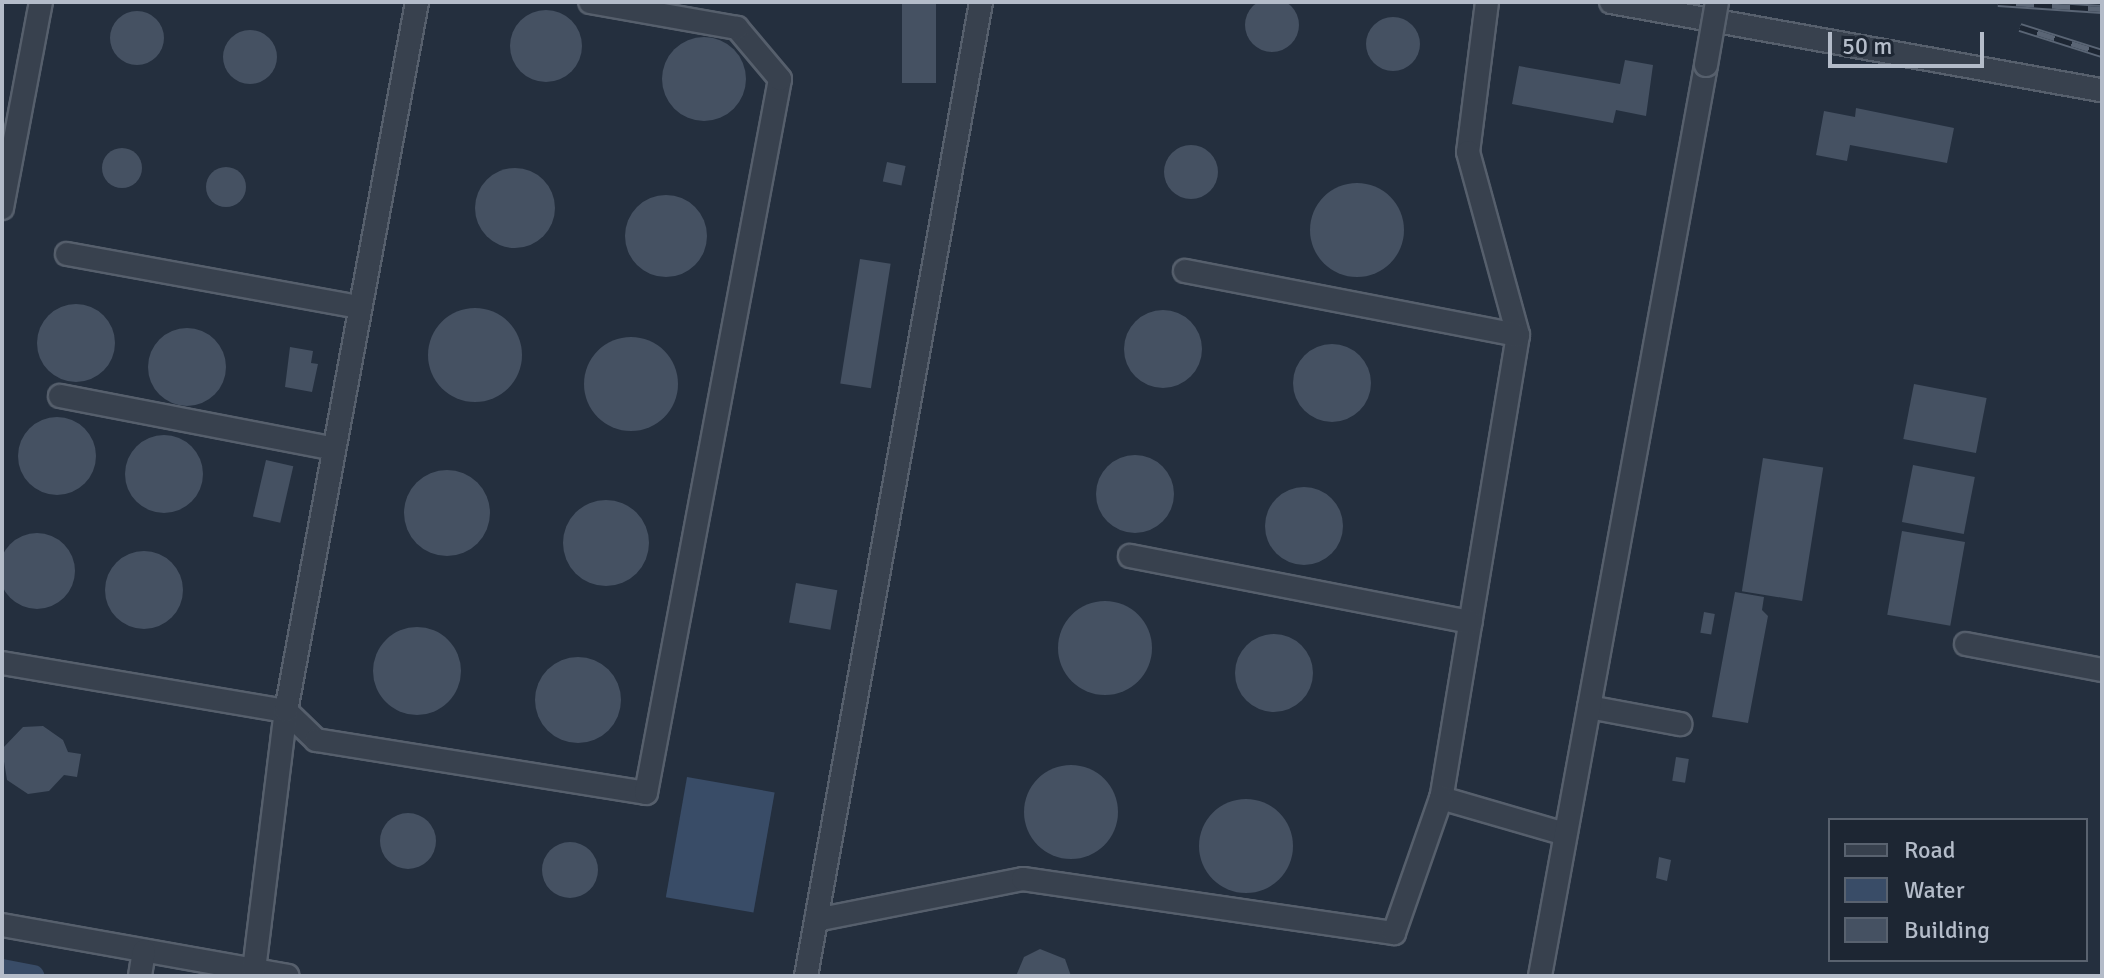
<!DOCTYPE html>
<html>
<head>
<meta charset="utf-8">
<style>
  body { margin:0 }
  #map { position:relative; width:2104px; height:978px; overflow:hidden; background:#242f3e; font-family:Signika,sans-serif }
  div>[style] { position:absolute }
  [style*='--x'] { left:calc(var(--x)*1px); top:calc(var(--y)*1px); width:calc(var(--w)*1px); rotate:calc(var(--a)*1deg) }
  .water>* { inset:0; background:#394c67; transform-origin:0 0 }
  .canal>* { height:22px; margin:-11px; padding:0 11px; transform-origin:11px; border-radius:11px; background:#394c67 }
  .building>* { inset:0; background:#455162; transform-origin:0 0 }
  .round { border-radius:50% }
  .roads { filter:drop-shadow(2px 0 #565f6c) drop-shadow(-2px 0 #565f6c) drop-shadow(0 2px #565f6c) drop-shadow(0 -2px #565f6c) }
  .minor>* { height:22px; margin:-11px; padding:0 11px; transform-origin:11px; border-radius:11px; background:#38414e }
  .rail>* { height:9px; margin-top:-4.5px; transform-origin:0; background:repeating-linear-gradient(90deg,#1d2633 0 18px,#5a6575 0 36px); box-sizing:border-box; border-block:2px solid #5a6575 }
  .bridges { filter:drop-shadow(2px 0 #565f6c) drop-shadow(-2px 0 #565f6c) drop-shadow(0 2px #565f6c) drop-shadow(0 -2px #565f6c) }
  .minor-bridge>* { height:22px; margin:-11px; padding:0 11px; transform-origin:11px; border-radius:11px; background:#38414e }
  span { translate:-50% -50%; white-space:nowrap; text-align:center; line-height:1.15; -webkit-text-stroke:6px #1d2633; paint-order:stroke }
  .frame { position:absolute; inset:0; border:4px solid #b4bcc9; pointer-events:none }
  .legend { position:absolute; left:1828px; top:818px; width:260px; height:144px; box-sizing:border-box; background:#1d2633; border:2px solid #59626f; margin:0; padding:10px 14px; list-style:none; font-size:24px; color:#b4bcc9 }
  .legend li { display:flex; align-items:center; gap:16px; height:40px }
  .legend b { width:40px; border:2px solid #59626f }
  .scale { position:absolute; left:1828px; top:32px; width:156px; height:36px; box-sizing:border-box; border:4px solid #b4bcc9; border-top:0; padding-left:10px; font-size:24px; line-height:28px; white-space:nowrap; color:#b4bcc9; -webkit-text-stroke:6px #1d2633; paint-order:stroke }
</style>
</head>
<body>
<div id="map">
  <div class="water">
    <i style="left:687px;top:777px;width:89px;height:122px;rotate:10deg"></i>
  </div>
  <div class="canal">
    <i style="--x:2;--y:970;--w:32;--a:11"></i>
  </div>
  <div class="building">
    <i class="round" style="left:1245px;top:-2px;width:54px;height:54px"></i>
    <i style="left:902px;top:2px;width:34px;height:81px"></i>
    <i class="round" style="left:510px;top:10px;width:72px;height:72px"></i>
    <i class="round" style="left:110px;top:11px;width:54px;height:54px"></i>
    <i class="round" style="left:1366px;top:17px;width:54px;height:54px"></i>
    <i class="round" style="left:223px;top:30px;width:54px;height:54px"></i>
    <i class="round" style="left:662px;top:37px;width:84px;height:84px"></i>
    <i style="clip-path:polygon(1625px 60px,1653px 65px,1646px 116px,1616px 110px,1613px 123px,1512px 104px,1519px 66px,1620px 84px)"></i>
    <i style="clip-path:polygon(1856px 108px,1954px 128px,1947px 163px,1850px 145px,1847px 161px,1816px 155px,1824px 111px,1855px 117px)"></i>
    <i class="round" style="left:1164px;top:145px;width:54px;height:54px"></i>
    <i class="round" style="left:102px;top:148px;width:40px;height:40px"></i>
    <i style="left:887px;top:162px;width:19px;height:20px;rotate:12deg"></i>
    <i class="round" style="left:206px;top:167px;width:40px;height:40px"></i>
    <i class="round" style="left:475px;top:168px;width:80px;height:80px"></i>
    <i class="round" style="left:1310px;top:183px;width:94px;height:94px"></i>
    <i class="round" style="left:625px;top:195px;width:82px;height:82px"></i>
    <i style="left:860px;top:259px;width:31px;height:126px;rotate:9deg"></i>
    <i class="round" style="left:37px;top:304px;width:78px;height:78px"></i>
    <i class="round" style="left:428px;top:308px;width:94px;height:94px"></i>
    <i class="round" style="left:1124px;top:310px;width:78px;height:78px"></i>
    <i class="round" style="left:148px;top:328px;width:78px;height:78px"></i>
    <i class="round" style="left:584px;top:337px;width:94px;height:94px"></i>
    <i class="round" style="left:1293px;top:344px;width:78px;height:78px"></i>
    <i style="clip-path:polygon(290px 347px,313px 351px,311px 363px,318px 364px,312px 392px,285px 387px)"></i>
    <i style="left:1914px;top:384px;width:74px;height:56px;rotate:11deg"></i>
    <i class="round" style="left:18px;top:417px;width:78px;height:78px"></i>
    <i class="round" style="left:125px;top:435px;width:78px;height:78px"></i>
    <i class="round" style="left:1096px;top:455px;width:78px;height:78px"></i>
    <i style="left:1763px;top:458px;width:61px;height:135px;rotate:9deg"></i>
    <i style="left:266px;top:460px;width:28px;height:58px;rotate:13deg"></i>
    <i style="left:1913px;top:465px;width:63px;height:58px;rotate:11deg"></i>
    <i class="round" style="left:404px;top:470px;width:86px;height:86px"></i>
    <i class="round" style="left:1265px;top:487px;width:78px;height:78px"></i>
    <i class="round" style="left:563px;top:500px;width:86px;height:86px"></i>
    <i style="left:1902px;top:531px;width:64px;height:85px;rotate:10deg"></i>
    <i class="round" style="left:-1px;top:533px;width:76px;height:76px"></i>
    <i class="round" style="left:105px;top:551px;width:78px;height:78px"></i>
    <i style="left:796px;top:583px;width:42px;height:40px;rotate:10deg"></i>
    <i style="clip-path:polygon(1735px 592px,1764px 597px,1762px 610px,1768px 616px,1748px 723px,1712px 717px)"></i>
    <i class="round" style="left:1058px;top:601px;width:94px;height:94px"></i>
    <i style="left:1704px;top:612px;width:11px;height:21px;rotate:10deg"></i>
    <i class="round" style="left:373px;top:627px;width:88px;height:88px"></i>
    <i class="round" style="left:1235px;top:634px;width:78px;height:78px"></i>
    <i class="round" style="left:535px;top:657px;width:86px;height:86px"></i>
    <i style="clip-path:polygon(43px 726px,63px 740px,68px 752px,81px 754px,77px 777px,64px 775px,49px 791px,28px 794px,7px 780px,2px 749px,23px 727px)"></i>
    <i style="left:1676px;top:757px;width:13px;height:24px;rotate:9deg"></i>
    <i class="round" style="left:1024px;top:765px;width:94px;height:94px"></i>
    <i class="round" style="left:1199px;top:799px;width:94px;height:94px"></i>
    <i class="round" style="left:380px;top:813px;width:56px;height:56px"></i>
    <i class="round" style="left:542px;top:842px;width:56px;height:56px"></i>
    <i style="clip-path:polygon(1659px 857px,1671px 860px,1667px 881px,1656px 878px)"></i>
    <i style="clip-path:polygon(1040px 949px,1065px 959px,1071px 976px,1016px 976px,1024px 957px)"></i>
  </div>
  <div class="roads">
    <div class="minor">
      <i style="--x:1487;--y:2;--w:151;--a:97.2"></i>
      <i style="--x:1468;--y:152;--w:190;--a:74.7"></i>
      <i style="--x:1518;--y:335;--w:469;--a:99.4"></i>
      <i style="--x:1441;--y:798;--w:129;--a:16.2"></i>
      <i style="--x:1611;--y:2;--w:499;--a:10.2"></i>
      <i style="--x:2;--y:208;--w:210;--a:-79.3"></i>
      <i style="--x:67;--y:254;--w:298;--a:10.3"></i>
      <i style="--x:1185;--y:271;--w:339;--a:10.9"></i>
      <i style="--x:60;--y:396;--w:279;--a:10.9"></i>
      <i style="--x:1130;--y:556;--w:347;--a:11"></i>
      <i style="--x:1966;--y:644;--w:138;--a:10.8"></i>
      <i style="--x:2;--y:663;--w:288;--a:9.6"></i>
      <i style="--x:286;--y:711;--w:42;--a:44"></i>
      <i style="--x:316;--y:740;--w:334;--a:9.1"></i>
      <i style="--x:646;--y:793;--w:726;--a:-79.37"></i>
      <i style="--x:780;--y:79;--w:67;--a:-130.1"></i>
      <i style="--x:737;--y:28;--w:149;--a:-170"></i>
      <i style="--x:1589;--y:707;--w:93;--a:10.6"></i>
      <i style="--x:816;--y:920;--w:211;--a:-11.2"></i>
      <i style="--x:1023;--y:879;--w:375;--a:8.3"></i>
      <i style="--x:1394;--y:933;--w:143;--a:-70.8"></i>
      <i style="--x:2;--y:925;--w:290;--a:10.1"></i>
      <i style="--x:254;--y:970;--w:261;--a:-83"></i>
      <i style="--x:286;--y:711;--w:721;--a:-79.53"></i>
      <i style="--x:140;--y:976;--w:25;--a:-81"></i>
      <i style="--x:806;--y:976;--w:990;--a:-79.81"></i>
      <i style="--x:1540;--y:976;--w:926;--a:-79.67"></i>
    </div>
  </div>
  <div class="rail">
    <i style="--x:1998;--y:2;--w:104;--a:3.9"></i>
    <i style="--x:2020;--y:27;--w:86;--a:17.6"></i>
  </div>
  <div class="bridges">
    <div class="minor-bridge">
      <i style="--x:1706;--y:65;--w:64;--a:-80.1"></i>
    </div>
  </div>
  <div class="frame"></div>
  <ul class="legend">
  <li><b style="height:10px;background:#38414e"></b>Road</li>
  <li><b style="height:22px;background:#394c67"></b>Water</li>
  <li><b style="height:22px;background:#455162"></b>Building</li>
  </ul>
  <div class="scale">50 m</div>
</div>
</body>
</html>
